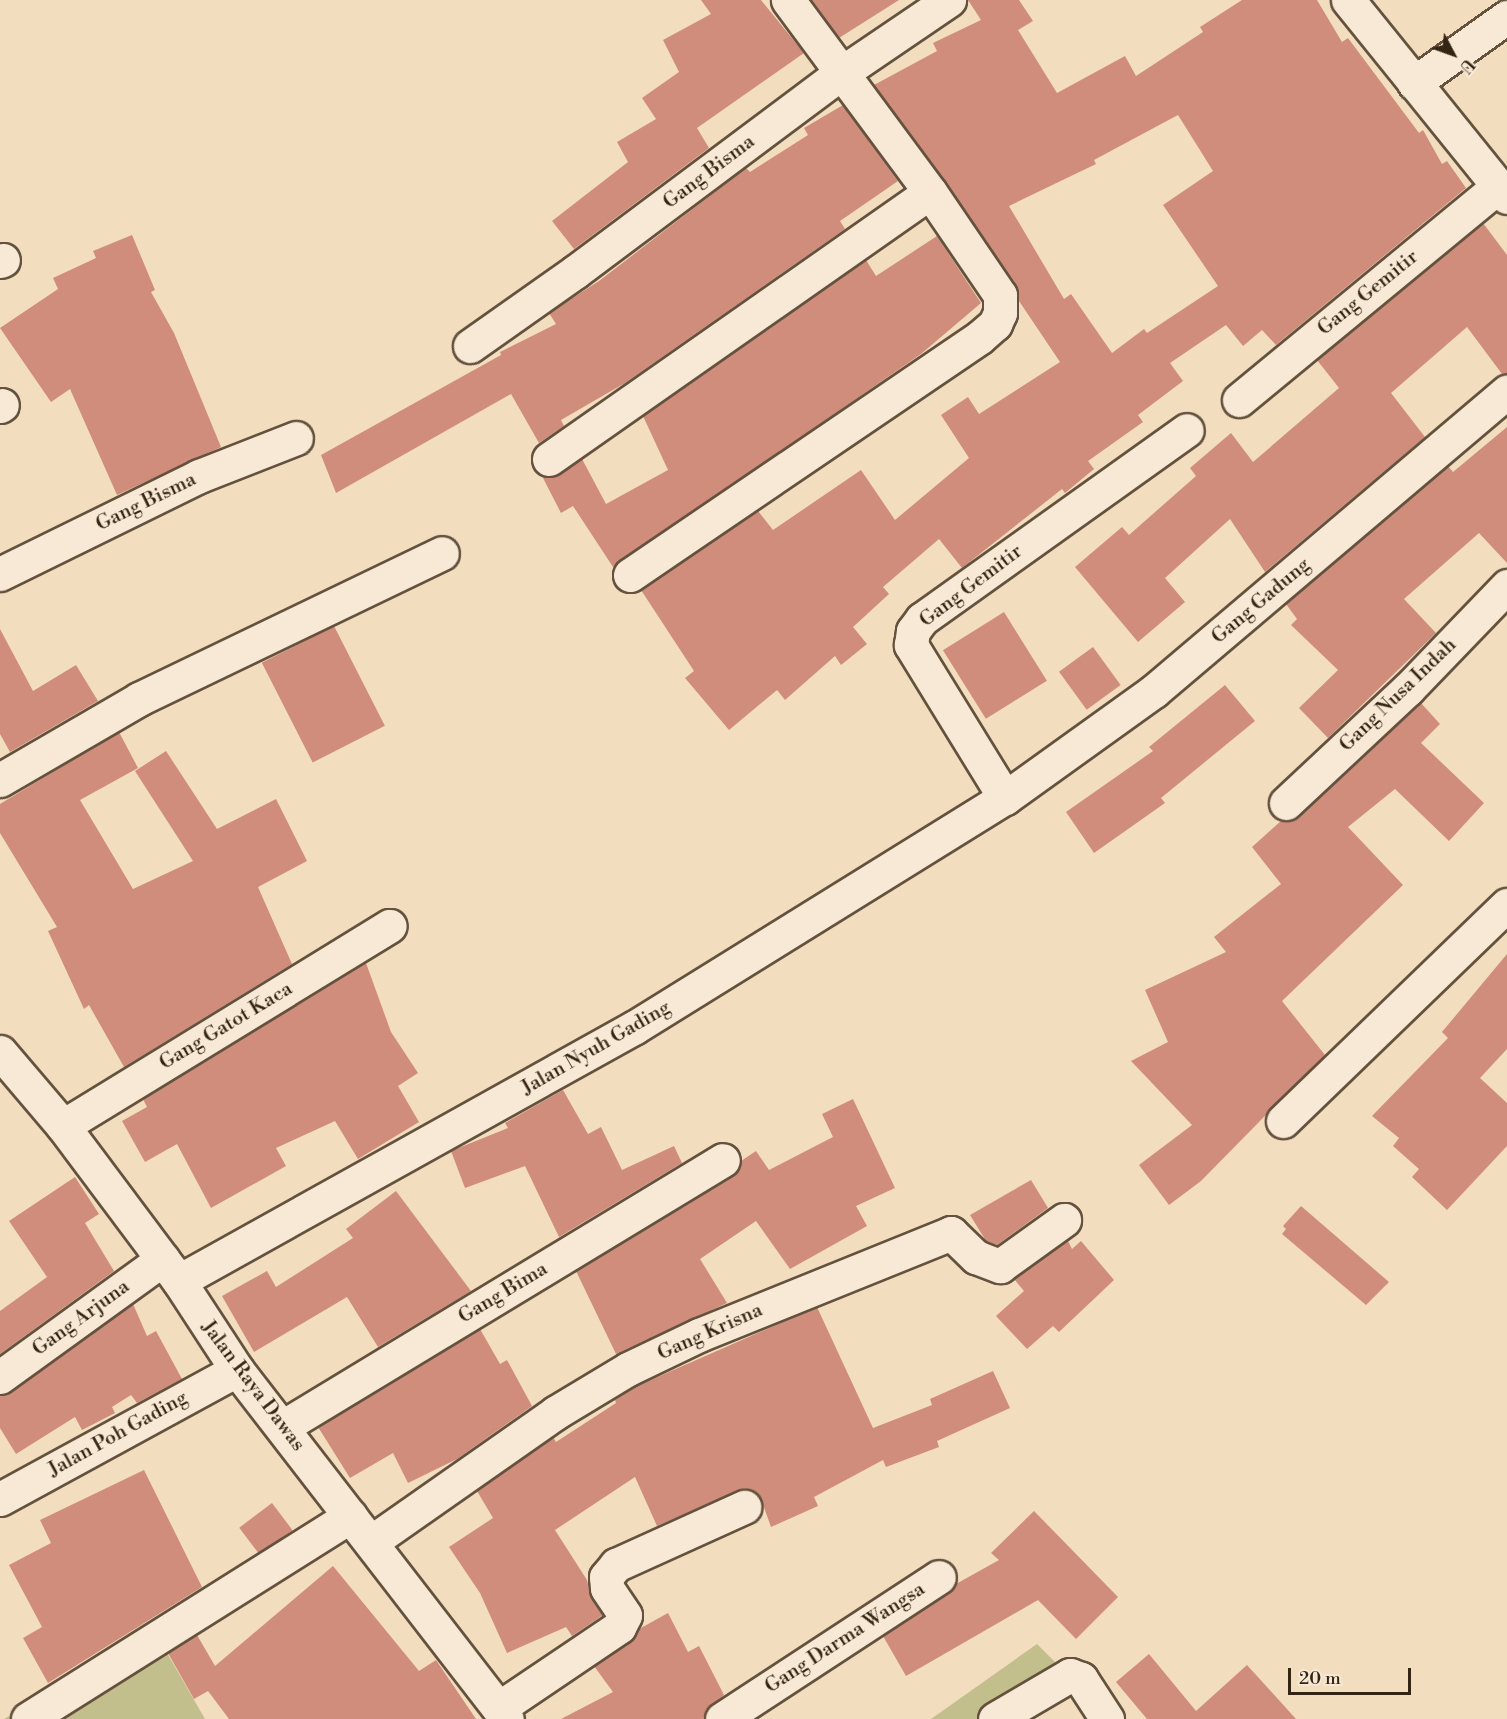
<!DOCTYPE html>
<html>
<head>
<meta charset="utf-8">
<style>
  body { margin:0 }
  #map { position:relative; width:1507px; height:1719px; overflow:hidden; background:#f2ddbe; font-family:"Libre Bodoni",serif }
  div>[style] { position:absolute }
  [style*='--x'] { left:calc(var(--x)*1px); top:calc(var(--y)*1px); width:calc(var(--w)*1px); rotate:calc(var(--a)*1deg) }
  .green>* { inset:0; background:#c3bf8c }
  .building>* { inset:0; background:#d18d7b; transform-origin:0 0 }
  .roads { filter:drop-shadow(2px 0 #64523e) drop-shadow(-2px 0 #64523e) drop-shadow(0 2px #64523e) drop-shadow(0 -2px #64523e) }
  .minor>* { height:33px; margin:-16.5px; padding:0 16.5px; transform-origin:16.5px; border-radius:16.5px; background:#f7e9d5 }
  .secondary>* { height:33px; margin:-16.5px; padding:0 16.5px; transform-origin:16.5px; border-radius:16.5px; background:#f7e9d5 }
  span { translate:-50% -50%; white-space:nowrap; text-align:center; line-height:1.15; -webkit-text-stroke:6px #f7e9d5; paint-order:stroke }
  .street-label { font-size:20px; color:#342414 }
  .north { position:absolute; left:1423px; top:24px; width:60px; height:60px; -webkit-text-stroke:4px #f7e9d5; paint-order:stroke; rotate:131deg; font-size:16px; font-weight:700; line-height:24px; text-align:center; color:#342414 }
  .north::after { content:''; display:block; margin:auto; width:21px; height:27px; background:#342414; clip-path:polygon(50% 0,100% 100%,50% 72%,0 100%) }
  .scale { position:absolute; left:1288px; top:1668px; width:123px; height:27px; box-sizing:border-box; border:3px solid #342414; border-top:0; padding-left:8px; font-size:18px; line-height:21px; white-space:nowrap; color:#342414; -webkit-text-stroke:4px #f7e9d5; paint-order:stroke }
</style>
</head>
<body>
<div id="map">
  <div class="green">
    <i style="clip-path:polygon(155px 1632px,205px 1719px,4px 1719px)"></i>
    <i style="clip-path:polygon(1037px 1644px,1064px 1671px,1023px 1719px,931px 1719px)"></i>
  </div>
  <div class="building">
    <i style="clip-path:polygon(701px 0,761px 0,804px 53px,697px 128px,709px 148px,574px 249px,552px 221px,628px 162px,617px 142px,656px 119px,642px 98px,679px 72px,663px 40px,711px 14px)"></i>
    <i style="clip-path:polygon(811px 0,899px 0,839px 38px)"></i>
    <i style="clip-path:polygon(evenodd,968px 0,1019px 0,1033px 21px,1018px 30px,1057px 93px,1125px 56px,1136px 76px,1203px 32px,1200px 27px,1242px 0,1317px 0,1342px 42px,1348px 38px,1419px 133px,1423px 130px,1442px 164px,1447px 161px,1466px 188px,1276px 345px,1262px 330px,1243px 346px,1226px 325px,1170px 363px,1183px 381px,1138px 415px,1143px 422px,1088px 461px,1094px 469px,1065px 493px,1062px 489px,962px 568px,939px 539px,883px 587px,889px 594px,853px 627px,867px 644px,841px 665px,835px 656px,785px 700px,777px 690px,729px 730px,685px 678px,694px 671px,641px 590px,758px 511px,773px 530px,861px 470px,895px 520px,969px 458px,941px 415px,968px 397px,979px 414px,1060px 362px,1019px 301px,1016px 284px,874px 85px,937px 51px,933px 43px,981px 20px,968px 0,1178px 115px,1213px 171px,1163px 205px,1218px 286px,1147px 333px,1144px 329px,1112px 353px,1071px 294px,1064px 299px,1009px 206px,1096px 164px,1094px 160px,1178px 115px)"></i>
    <i style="clip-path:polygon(843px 105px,898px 181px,840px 221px,845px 229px,625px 383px,561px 420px,564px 426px,539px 443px,511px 394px,336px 493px,321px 455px,501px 355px,500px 352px,556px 324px,549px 313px,599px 281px,746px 168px,750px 172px,808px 135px,804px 128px)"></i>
    <i style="clip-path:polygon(1483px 223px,1507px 255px,1507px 374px,1502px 374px,1467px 327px,1391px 393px,1425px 437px,1265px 572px,1230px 519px,1165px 578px,1185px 602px,1138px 642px,1075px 567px,1122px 527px,1129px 535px,1196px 476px,1190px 468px,1231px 433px,1253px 462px,1339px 388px,1317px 360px)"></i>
    <i style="clip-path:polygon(132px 235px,155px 290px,151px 292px,174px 333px,221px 447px,117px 495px,70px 389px,51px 402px,0 328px,58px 289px,53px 278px,96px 258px,93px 251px)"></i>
    <i style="clip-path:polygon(937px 236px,981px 303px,921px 354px,613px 567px,573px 506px,561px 513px,542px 476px,559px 475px,582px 459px,606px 504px,668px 470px,643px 416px,866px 260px,876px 276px)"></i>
    <i style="clip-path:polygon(1507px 427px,1507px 563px,1479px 533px,1404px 599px,1436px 633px,1328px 738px,1299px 708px,1338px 670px,1291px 625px,1297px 619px,1286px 604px,1448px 466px,1453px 472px)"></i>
    <i style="left:1004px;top:612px;width:81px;height:72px;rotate:58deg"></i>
    <i style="left:334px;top:626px;width:112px;height:81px;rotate:63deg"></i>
    <i style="clip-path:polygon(0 629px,33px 691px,76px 665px,98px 701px,10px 752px,0 734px)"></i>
    <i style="left:1093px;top:647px;width:47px;height:42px;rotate:54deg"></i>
    <i style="clip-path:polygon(1225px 685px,1255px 721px,1161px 798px,1165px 803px,1094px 853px,1066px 812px,1153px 751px,1149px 747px)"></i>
    <i style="clip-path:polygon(1421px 703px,1440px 724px,1421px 743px,1484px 803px,1449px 841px,1395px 789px,1348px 827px,1403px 885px,1282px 1001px,1325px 1055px,1201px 1181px,1169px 1205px,1139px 1165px,1192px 1125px,1131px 1061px,1168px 1042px,1145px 990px,1226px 952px,1214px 937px,1281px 884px,1252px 847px,1281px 821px,1299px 817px)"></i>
    <i style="clip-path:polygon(119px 732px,138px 768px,80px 800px,133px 889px,193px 861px,135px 771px,166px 751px,217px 829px,276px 799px,307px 861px,258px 887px,292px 964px,124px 1067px,89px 1005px,84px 1009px,48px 931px,57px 927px,0 833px,0 804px)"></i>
    <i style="clip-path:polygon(1507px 954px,1507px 1049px,1480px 1078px,1507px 1103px,1507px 1146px,1447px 1210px,1412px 1177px,1419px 1169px,1393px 1146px,1399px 1138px,1372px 1116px,1448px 1038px,1442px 1032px)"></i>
    <i style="clip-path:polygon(366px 963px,391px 1032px,418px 1073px,398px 1086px,419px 1122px,358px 1159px,335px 1121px,276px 1148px,286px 1166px,211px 1208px,177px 1144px,145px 1162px,122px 1121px,147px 1107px,143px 1099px)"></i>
    <i style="clip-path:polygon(563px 1090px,588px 1134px,601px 1127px,622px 1170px,674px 1146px,682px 1163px,559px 1237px,525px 1166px,465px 1188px,451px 1151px,508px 1128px,505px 1123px)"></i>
    <i style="clip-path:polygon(853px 1099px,895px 1188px,856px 1206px,867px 1226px,790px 1269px,756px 1221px,700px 1259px,727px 1303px,616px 1354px,576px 1271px,733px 1176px,741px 1161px,756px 1151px,769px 1170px,833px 1137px,822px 1114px)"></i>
    <i style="clip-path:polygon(75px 1177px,99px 1214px,85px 1223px,114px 1271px,0 1354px,0 1311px,47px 1277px,9px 1221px)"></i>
    <i style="clip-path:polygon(1031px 1180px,1048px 1208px,997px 1245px,986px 1241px,970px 1215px)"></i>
    <i style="clip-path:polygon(396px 1191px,471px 1291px,378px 1347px,347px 1297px,254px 1352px,222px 1296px,267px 1271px,276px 1287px,353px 1238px,346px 1229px)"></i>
    <i style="clip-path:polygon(1301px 1206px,1389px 1282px,1366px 1305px,1282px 1234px,1286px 1229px,1283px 1226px)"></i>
    <i style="clip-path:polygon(1068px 1241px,1072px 1249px,1081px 1241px,1114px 1280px,1059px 1332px,1053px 1326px,1027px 1349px,996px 1316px,1024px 1291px,1014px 1279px)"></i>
    <i style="clip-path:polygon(133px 1304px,147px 1336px,156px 1331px,182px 1379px,137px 1403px,131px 1395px,112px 1407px,115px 1413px,82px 1430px,75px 1417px,16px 1454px,0 1428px,0 1395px,11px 1392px)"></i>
    <i style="clip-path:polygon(817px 1307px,873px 1428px,932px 1405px,930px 1399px,993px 1371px,1010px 1408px,937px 1441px,939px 1447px,886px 1467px,883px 1460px,814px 1497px,818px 1506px,771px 1527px,761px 1499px,745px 1488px,657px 1526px,635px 1477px,555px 1530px,587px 1580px,591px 1598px,603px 1615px,572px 1636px,566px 1627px,507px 1653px,480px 1593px,449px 1547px,493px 1518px,477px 1491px,553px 1437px,556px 1442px,616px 1403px,615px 1400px,637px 1386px)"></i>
    <i style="clip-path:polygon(480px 1329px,500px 1364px,507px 1360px,532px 1406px,457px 1459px,408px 1483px,393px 1453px,350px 1478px,318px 1427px)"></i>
    <i style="clip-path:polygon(144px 1470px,202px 1587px,48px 1683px,23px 1638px,42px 1627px,9px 1565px,51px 1543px,40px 1520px)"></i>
    <i style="left:272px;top:1503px;width:34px;height:41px;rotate:53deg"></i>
    <i style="clip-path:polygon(1034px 1511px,1118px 1597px,1076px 1639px,1038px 1600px,906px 1676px,883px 1636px,956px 1584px,999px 1560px,991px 1553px)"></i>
    <i style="clip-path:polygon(333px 1566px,419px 1671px,436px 1660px,476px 1719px,229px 1719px,208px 1691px,194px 1699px,168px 1653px,197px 1635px,215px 1666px)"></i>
    <i style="clip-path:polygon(668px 1613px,688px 1652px,699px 1646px,724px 1695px,706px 1710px,703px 1719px,561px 1719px,613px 1692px,594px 1666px,629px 1643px,639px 1629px)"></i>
    <i style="clip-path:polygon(1149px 1654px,1196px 1711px,1247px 1665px,1296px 1719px,1147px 1719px,1116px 1682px)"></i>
  </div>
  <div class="roads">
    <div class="minor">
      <i style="--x:1414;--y:83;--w:114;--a:-35.4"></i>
      <i style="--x:0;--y:261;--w:3;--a:-18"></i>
      <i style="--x:470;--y:346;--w:128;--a:-35.2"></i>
      <i style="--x:575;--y:272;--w:331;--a:-36.8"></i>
      <i style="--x:840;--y:74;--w:132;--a:-34.2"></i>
      <i style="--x:1239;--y:400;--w:335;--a:-39.5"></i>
      <i style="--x:0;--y:406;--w:2;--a:-27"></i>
      <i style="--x:549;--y:459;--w:465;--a:-35"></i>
      <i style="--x:0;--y:574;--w:222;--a:-26.2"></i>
      <i style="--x:199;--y:476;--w:104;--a:-21.4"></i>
      <i style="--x:630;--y:575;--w:423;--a:-34.2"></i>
      <i style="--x:980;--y:337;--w:20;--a:-41"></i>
      <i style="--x:995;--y:324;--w:12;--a:-66"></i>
      <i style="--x:1000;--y:313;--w:18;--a:-90"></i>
      <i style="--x:1000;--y:295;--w:125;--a:-124.2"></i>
      <i style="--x:930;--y:192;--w:239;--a:-126.5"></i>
      <i style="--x:0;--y:780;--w:161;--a:-30.2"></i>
      <i style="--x:139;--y:699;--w:336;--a:-25.7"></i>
      <i style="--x:1005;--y:798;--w:180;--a:-121.6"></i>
      <i style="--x:911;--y:645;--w:14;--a:-82"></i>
      <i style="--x:913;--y:631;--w:15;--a:-53"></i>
      <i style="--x:922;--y:619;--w:325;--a:-35.5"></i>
      <i style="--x:1286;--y:803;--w:167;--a:-43.1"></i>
      <i style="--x:1408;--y:689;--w:143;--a:-46.1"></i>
      <i style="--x:0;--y:1052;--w:97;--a:49.6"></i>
      <i style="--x:63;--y:1126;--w:194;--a:53.2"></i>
      <i style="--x:179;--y:1281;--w:106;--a:56.9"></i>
      <i style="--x:237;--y:1370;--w:441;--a:52.3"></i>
      <i style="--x:1283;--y:1121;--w:311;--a:-44"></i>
      <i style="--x:63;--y:1126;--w:383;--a:-31.5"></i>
      <i style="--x:179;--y:1281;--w:522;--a:-29.12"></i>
      <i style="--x:635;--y:1027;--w:435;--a:-31.8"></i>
      <i style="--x:1005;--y:798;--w:183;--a:-35.7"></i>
      <i style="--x:1154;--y:691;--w:463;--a:-40.3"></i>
      <i style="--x:0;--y:1377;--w:201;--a:-35.9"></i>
      <i style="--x:284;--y:1426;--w:513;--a:-31.21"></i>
      <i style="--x:0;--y:1499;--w:270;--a:-28.6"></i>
      <i style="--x:371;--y:1542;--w:225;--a:-35"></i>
      <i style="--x:555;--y:1413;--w:85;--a:-31.1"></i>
      <i style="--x:628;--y:1369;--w:79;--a:-25.6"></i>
      <i style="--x:699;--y:1335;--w:272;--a:-22"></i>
      <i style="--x:951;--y:1233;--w:35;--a:44"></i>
      <i style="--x:976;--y:1257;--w:26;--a:21"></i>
      <i style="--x:1000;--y:1266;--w:79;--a:-35.7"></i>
      <i style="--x:499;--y:1708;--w:145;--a:-34"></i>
      <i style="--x:619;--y:1627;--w:13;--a:-63"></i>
      <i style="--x:625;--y:1615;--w:32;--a:-124"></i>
      <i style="--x:607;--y:1588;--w:11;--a:-95"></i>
      <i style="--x:606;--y:1577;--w:16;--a:-50"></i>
      <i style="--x:616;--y:1565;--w:141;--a:-24.4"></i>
      <i style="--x:28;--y:1719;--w:381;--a:-32.2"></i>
      <i style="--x:722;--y:1719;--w:259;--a:-33.2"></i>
      <i style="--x:995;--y:1719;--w:87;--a:-30.4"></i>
      <i style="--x:1070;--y:1675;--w:12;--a:20"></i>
      <i style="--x:1081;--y:1679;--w:48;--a:57"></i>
    </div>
    <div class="secondary">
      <i style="--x:1348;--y:0;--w:253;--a:51.1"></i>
    </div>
  </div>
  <div class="street-label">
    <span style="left:709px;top:172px;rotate:-37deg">Gang Bisma</span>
    <span style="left:1368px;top:293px;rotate:-39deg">Gang Gemitir</span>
    <span style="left:146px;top:502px;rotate:-26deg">Gang Bisma</span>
    <span style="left:971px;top:586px;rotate:-37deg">Gang Gemitir</span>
    <span style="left:1261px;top:601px;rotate:-40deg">Gang Gadung</span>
    <span style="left:1398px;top:695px;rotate:-44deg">Gang Nusa Indah</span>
    <span style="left:226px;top:1026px;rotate:-31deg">Gang Gatot Kaca</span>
    <span style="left:596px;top:1048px;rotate:-30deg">Jalan Nyuh Gading</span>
    <span style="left:503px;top:1293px;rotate:-31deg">Gang Bima</span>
    <span style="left:81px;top:1318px;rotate:-36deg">Gang Arjuna</span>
    <span style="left:710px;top:1332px;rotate:-24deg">Gang Krisna</span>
    <span style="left:253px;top:1386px;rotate:53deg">Jalan Raya Dawas</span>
    <span style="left:118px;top:1434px;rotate:-29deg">Jalan Poh Gading</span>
    <span style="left:845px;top:1638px;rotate:-33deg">Gang Darma Wangsa</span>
  </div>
  <div class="north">U</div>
  <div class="scale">20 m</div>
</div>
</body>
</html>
